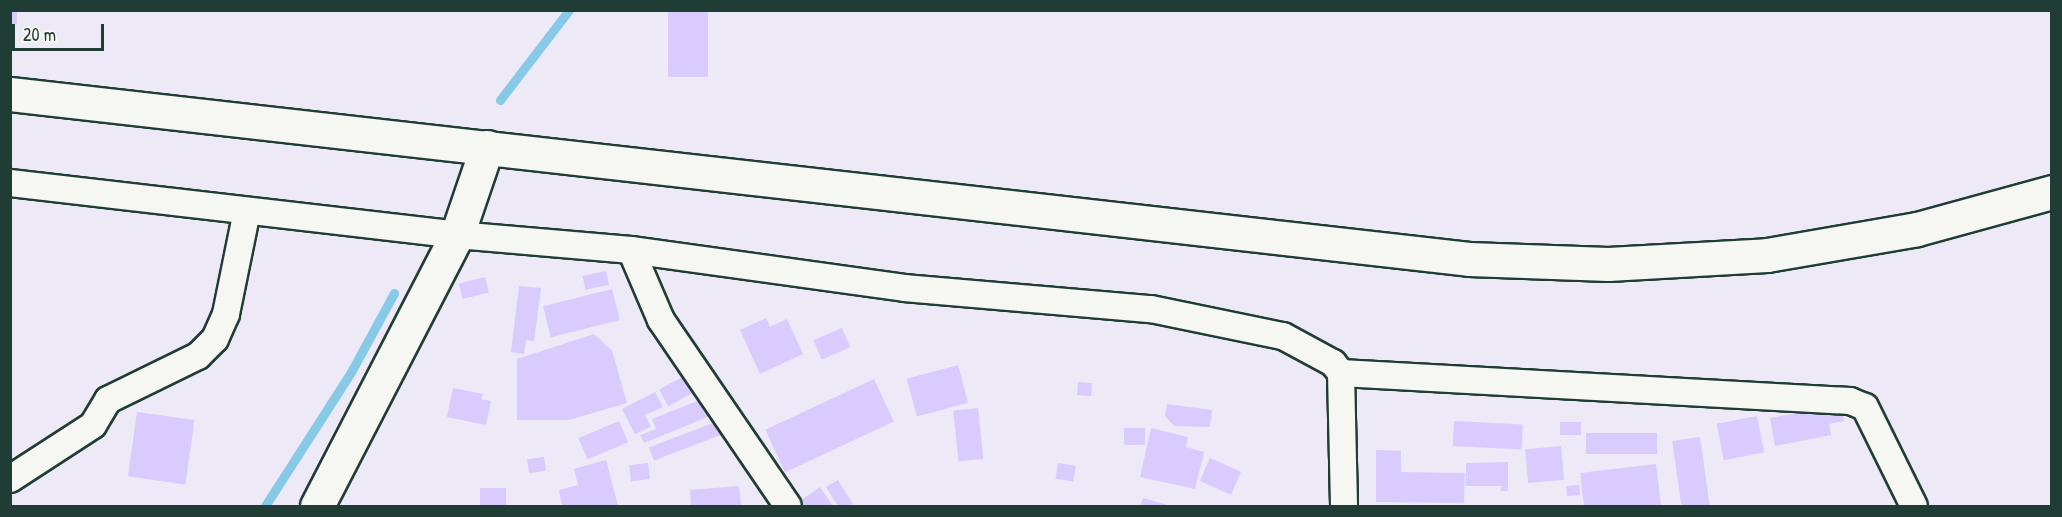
<!DOCTYPE html>
<html>
<head>
<meta charset="utf-8">
<style>
  body { margin:0 }
  #map { position:relative; width:2062px; height:517px; overflow:hidden; background:#ede9f6; font-family:"Patrick Hand",sans-serif }
  div>[style] { position:absolute }
  [style*='--x'] { left:calc(var(--x)*1px); top:calc(var(--y)*1px); width:calc(var(--w)*1px); rotate:calc(var(--a)*1deg) }
  .stream>* { height:9px; margin:-4.5px; padding:0 4.5px; transform-origin:4.5px; border-radius:4.5px; background:#86cae7 }
  .building>* { inset:0; background:#d9cbfe; transform-origin:0 0 }
  .roads { filter:drop-shadow(2px 0 #1f3d34) drop-shadow(-2px 0 #1f3d34) drop-shadow(0 2px #1f3d34) drop-shadow(0 -2px #1f3d34) }
  .street>* { height:26px; margin:-13px; padding:0 13px; transform-origin:13px; border-radius:13px; background:#f6f6f2 }
  .secondary>* { height:33px; margin:-16.5px; padding:0 16.5px; transform-origin:16.5px; border-radius:16.5px; background:#f6f6f2 }
  .highway>* { height:33px; margin:-16.5px; padding:0 16.5px; transform-origin:16.5px; border-radius:16.5px; background:#f6f6f2 }
  span { translate:-50% -50%; white-space:nowrap; text-align:center; line-height:1.15; -webkit-text-stroke:4.5px #f6f6f2; paint-order:stroke }
  .frame { position:absolute; inset:0; border:12px solid #1f3d34; pointer-events:none }
  .scale { position:absolute; left:12px; top:24px; width:92px; height:27px; box-sizing:border-box; border:3px solid #1f3d34; border-top:0; padding-left:8px; font-size:18px; line-height:21px; white-space:nowrap; color:#1f3d34; -webkit-text-stroke:4px #f6f6f2; paint-order:stroke }
</style>
</head>
<body>
<div id="map">
  <div class="stream">
    <i style="--x:500;--y:100;--w:113;--a:-52.5"></i>
    <i style="--x:265;--y:506;--w:159;--a:-57.3"></i>
    <i style="--x:351;--y:372;--w:90;--a:-61.4"></i>
  </div>
  <div class="building">
    <i style="left:10px;top:10px;width:7px;height:14px"></i>
    <i style="left:668px;top:10px;width:40px;height:67px"></i>
    <i style="left:606px;top:271px;width:14px;height:24px;rotate:78deg"></i>
    <i style="left:485px;top:277px;width:16px;height:27px;rotate:76deg"></i>
    <i style="clip-path:polygon(519px 286px,541px 288px,534px 341px,526px 340px,524px 354px,511px 352px)"></i>
    <i style="left:612px;top:289px;width:32px;height:71px;rotate:76deg"></i>
    <i style="clip-path:polygon(766px 318px,770px 327px,787px 319px,803px 354px,760px 374px,740px 330px)"></i>
    <i style="left:842px;top:328px;width:21px;height:31px;rotate:67deg"></i>
    <i style="clip-path:polygon(594px 334px,612px 351px,627px 403px,569px 420px,517px 420px,517px 359px)"></i>
    <i style="left:958px;top:365px;width:39px;height:53px;rotate:75deg"></i>
    <i style="left:690px;top:373px;width:19px;height:35px;rotate:62deg"></i>
    <i style="left:874px;top:379px;width:47px;height:120px;rotate:65deg"></i>
    <i style="left:1078px;top:382px;width:14px;height:13px;rotate:4deg"></i>
    <i style="clip-path:polygon(453px 388px,483px 394px,481px 399px,491px 401px,486px 425px,447px 417px)"></i>
    <i style="clip-path:polygon(655px 392px,663px 407px,645px 415px,651px 427px,635px 434px,622px 409px)"></i>
    <i style="clip-path:polygon(702px 399px,710px 416px,644px 443px,640px 435px,656px 429px,652px 419px)"></i>
    <i style="clip-path:polygon(1167px 404px,1212px 410px,1210px 427px,1174px 426px,1165px 416px)"></i>
    <i style="clip-path:polygon(1841px 405px,1844px 421px,1829px 424px,1831px 435px,1775px 446px,1770px 418px)"></i>
    <i style="left:978px;top:408px;width:51px;height:25px;rotate:84deg"></i>
    <i style="left:137px;top:412px;width:58px;height:65px;rotate:8deg"></i>
    <i style="left:1757px;top:416px;width:37px;height:41px;rotate:79deg"></i>
    <i style="left:619px;top:421px;width:23px;height:44px;rotate:67deg"></i>
    <i style="left:718px;top:421px;width:14px;height:74px;rotate:69deg"></i>
    <i style="left:1454px;top:421px;width:69px;height:25px;rotate:3deg"></i>
    <i style="left:1560px;top:422px;width:21px;height:13px"></i>
    <i style="left:1124px;top:428px;width:21px;height:17px"></i>
    <i style="clip-path:polygon(1151px 428px,1188px 437px,1186px 447px,1204px 452px,1195px 489px,1140px 477px)"></i>
    <i style="left:1586px;top:433px;width:71px;height:21px"></i>
    <i style="left:1700px;top:437px;width:70px;height:28px;rotate:82deg"></i>
    <i style="left:1561px;top:446px;width:34px;height:36px;rotate:85deg"></i>
    <i style="clip-path:polygon(1376px 450px,1401px 451px,1401px 472px,1465px 473px,1464px 503px,1376px 502px)"></i>
    <i style="left:544px;top:457px;width:14px;height:17px;rotate:82deg"></i>
    <i style="left:1210px;top:458px;width:34px;height:25px;rotate:24deg"></i>
    <i style="clip-path:polygon(606px 460px,618px 506px,562px 506px,559px 490px,578px 485px,574px 469px)"></i>
    <i style="clip-path:polygon(1508px 462px,1508px 491px,1500px 491px,1502px 486px,1466px 486px,1466px 463px)"></i>
    <i style="left:648px;top:463px;width:16px;height:19px;rotate:83deg"></i>
    <i style="left:1058px;top:463px;width:18px;height:16px;rotate:9deg"></i>
    <i style="clip-path:polygon(1656px 464px,1661px 506px,1584px 506px,1580px 473px)"></i>
    <i style="clip-path:polygon(838px 480px,853px 504px,848px 506px,838px 506px,826px 487px)"></i>
    <i style="left:1579px;top:485px;width:10px;height:13px;rotate:84deg"></i>
    <i style="clip-path:polygon(739px 486px,741px 506px,691px 506px,690px 490px)"></i>
    <i style="clip-path:polygon(820px 487px,833px 506px,805px 506px,801px 500px)"></i>
    <i style="left:480px;top:488px;width:26px;height:18px"></i>
    <i style="clip-path:polygon(1143px 498px,1171px 506px,1140px 506px)"></i>
  </div>
  <div class="roads">
    <div class="street">
      <i style="--x:10;--y:183;--w:450;--a:6.6"></i>
      <i style="--x:457;--y:235;--w:175;--a:4.9"></i>
      <i style="--x:631;--y:250;--w:276;--a:7.9"></i>
      <i style="--x:904;--y:288;--w:248;--a:4.9"></i>
      <i style="--x:1151;--y:309;--w:135;--a:11.6"></i>
      <i style="--x:1283;--y:336;--w:57;--a:28.4"></i>
      <i style="--x:1333;--y:363;--w:13;--a:51"></i>
      <i style="--x:1341;--y:373;--w:133;--a:88.7"></i>
      <i style="--x:631;--y:250;--w:76;--a:66.8"></i>
      <i style="--x:661;--y:320;--w:225;--a:55.7"></i>
      <i style="--x:1341;--y:373;--w:510;--a:3.15"></i>
      <i style="--x:1850;--y:401;--w:16;--a:22"></i>
      <i style="--x:1865;--y:407;--w:110;--a:63.7"></i>
      <i style="--x:10;--y:479;--w:99;--a:-33"></i>
      <i style="--x:93;--y:425;--w:29;--a:-59"></i>
      <i style="--x:108;--y:400;--w:100;--a:-26.1"></i>
      <i style="--x:198;--y:356;--w:24;--a:-45"></i>
      <i style="--x:215;--y:339;--w:27;--a:-66"></i>
      <i style="--x:226;--y:314;--w:105;--a:-78.5"></i>
    </div>
    <div class="secondary">
      <i style="--x:317;--y:506;--w:305;--a:-62.7"></i>
      <i style="--x:457;--y:235;--w:93;--a:-71.2"></i>
    </div>
    <div class="highway">
      <i style="--x:10;--y:94;--w:1468;--a:6.45"></i>
      <i style="--x:1469;--y:259;--w:139;--a:2.1"></i>
      <i style="--x:1608;--y:264;--w:159;--a:-3.2"></i>
      <i style="--x:1767;--y:255;--w:152;--a:-9.8"></i>
      <i style="--x:1917;--y:229;--w:140;--a:-15.3"></i>
    </div>
  </div>
  <div class="frame"></div>
  <div class="scale">20 m</div>
</div>
</body>
</html>
